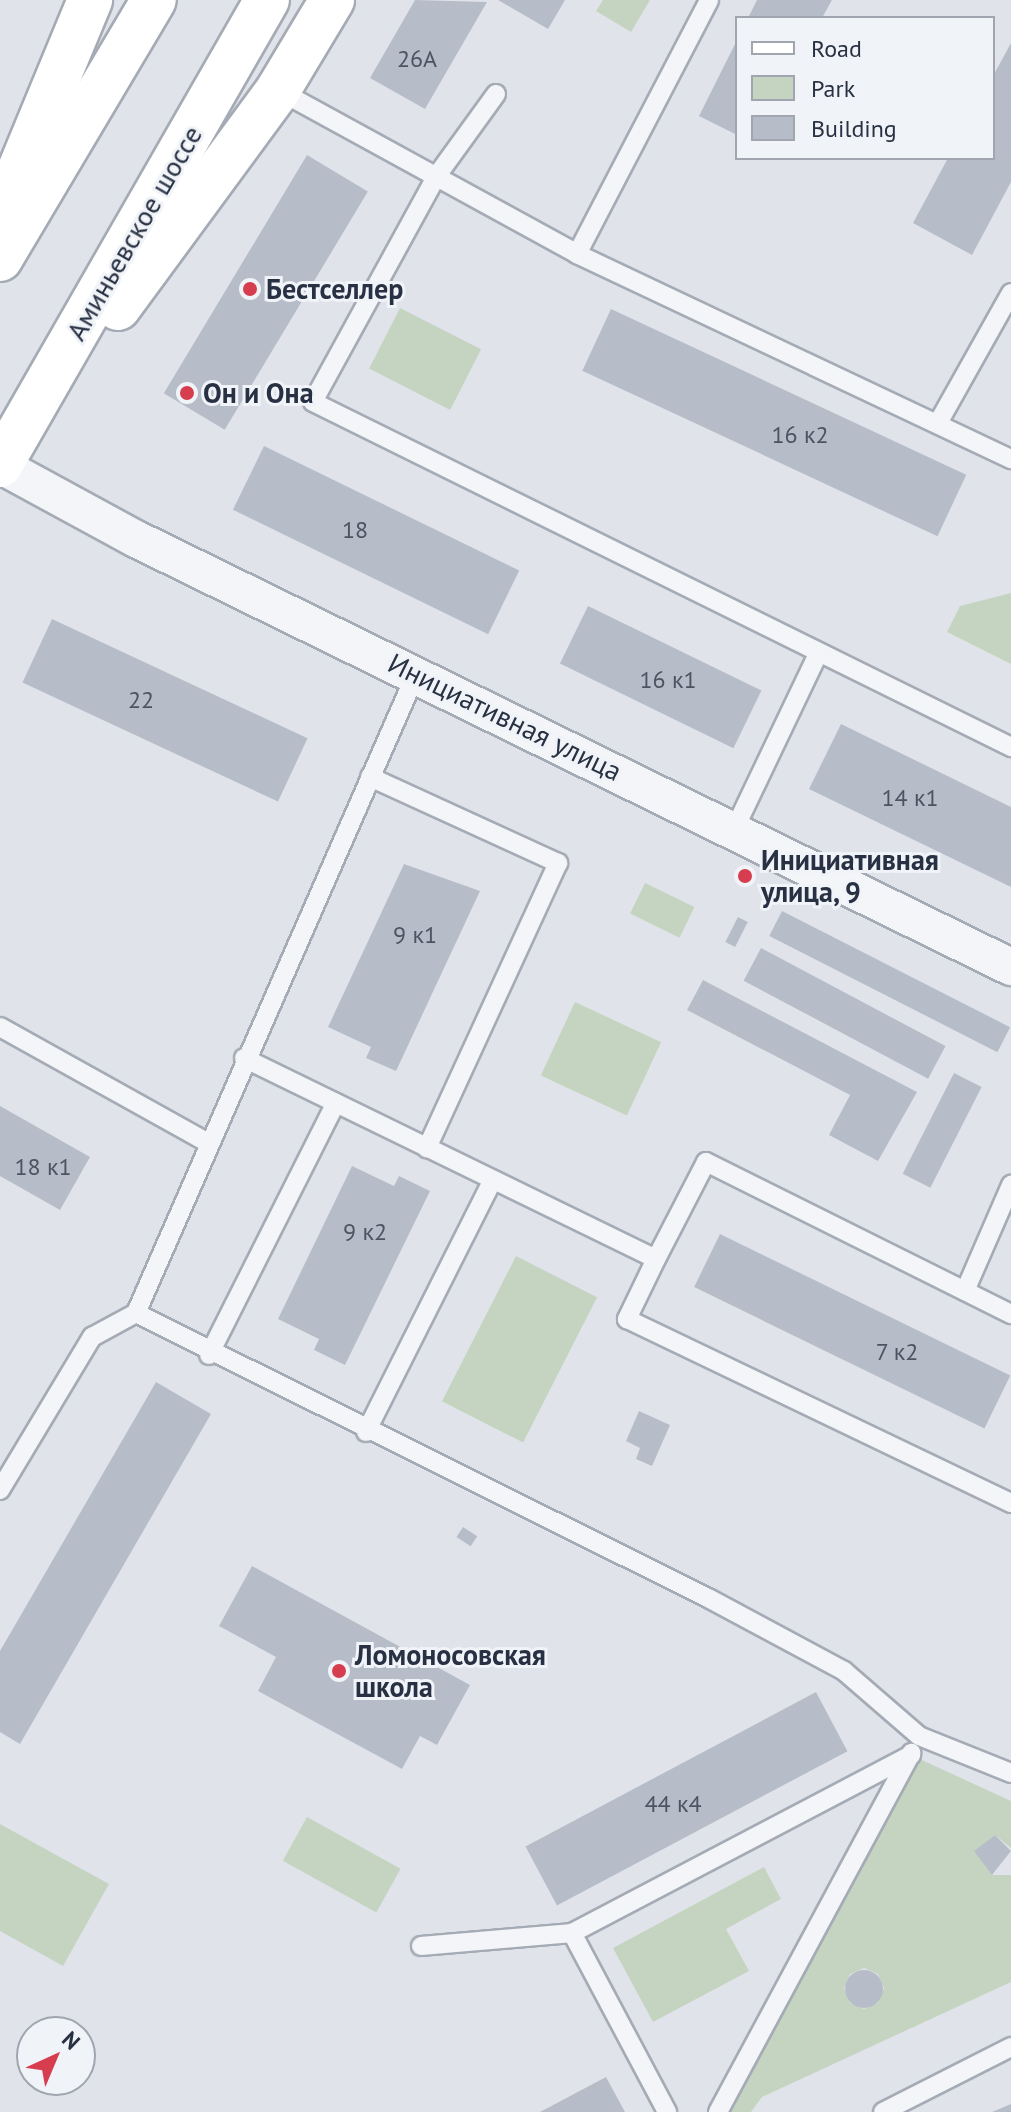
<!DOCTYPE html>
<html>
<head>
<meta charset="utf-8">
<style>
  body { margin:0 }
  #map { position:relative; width:1011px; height:2112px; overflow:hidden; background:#e0e4ea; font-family:"PT Sans",sans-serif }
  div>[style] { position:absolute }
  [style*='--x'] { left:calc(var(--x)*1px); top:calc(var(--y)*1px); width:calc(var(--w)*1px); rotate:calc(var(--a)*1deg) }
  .green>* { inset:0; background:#c5d4c1; transform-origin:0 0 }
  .building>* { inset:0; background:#b7bdc8; transform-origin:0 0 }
  .round { border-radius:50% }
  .roads { filter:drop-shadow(2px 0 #a5abb5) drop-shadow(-2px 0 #a5abb5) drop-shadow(0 2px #a5abb5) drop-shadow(0 -2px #a5abb5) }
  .service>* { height:18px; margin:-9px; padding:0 9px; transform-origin:9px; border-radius:9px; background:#f3f5f8 }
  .minor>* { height:36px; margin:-18px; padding:0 18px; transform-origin:18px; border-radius:18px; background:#f3f5f8 }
  .secondary>* { height:44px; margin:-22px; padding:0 22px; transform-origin:22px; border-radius:22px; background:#fff }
  .dots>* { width:22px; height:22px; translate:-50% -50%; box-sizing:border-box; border:4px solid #f0f3f7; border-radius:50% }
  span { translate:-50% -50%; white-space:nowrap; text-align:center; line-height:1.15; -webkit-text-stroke:6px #f0f3f7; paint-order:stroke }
  .number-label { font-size:24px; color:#4c5464 }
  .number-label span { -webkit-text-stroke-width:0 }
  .street-label { font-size:28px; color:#283143 }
  .poi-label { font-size:28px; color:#283143; font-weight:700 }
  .left { translate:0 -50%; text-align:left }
  .legend { position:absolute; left:735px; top:16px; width:260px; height:144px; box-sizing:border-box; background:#f0f3f7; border:2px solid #a0a5af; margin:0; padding:10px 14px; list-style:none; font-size:24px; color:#283143 }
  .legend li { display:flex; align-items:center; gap:16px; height:40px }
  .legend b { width:40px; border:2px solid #a0a5af }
  .north { position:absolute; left:16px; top:2016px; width:80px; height:80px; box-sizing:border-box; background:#f0f3f7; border:2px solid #a0a5af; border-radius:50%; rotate:44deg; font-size:22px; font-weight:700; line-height:32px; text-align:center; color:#283143 }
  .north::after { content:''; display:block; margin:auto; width:28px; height:36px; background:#d63e50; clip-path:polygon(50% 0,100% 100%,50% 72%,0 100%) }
</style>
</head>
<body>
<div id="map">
  <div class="green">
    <i style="clip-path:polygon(603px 0,650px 0,631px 32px,596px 11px)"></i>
    <i style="left:400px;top:308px;width:91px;height:68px;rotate:27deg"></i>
    <i style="clip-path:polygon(1011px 593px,1011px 664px,947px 632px,960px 606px)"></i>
    <i style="left:645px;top:883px;width:55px;height:34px;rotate:26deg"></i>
    <i style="left:575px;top:1002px;width:95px;height:81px;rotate:25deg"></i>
    <i style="left:516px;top:1256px;width:91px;height:163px;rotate:27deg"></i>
    <i style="clip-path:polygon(evenodd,911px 1755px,1011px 1801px,1011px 1848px,995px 1835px,975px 1851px,992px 1875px,1011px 1875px,1011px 1982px,762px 2097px,751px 2112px,718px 2112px,911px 1755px,864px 1968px,878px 1974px,884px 1988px,878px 2003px,864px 2009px,850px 2003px,844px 1989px,850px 1974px,864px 1968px)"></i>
    <i style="left:307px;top:1817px;width:107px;height:50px;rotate:29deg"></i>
    <i style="clip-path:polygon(0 1824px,109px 1884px,63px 1966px,0 1931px)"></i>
    <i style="clip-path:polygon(764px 1867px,781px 1899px,726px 1929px,749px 1971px,653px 2022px,613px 1948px)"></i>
  </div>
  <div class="building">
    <i style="clip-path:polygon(415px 0,487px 2px,425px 109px,370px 78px)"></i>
    <i style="clip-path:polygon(498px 0,565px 0,548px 29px)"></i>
    <i style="clip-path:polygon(757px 0,832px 0,822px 18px,748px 18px)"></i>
    <i style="clip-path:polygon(737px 40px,737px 135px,699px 116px)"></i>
    <i style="clip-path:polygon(1011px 43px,1011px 182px,972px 255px,913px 223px,948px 158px,993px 158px,993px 76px)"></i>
    <i style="left:307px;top:155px;width:71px;height:278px;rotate:31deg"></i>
    <i style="left:611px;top:309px;width:392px;height:68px;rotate:25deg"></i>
    <i style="left:264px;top:446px;width:284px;height:71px;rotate:26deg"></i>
    <i style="left:588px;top:606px;width:193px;height:64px;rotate:26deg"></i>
    <i style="left:52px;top:619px;width:282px;height:70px;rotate:25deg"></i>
    <i style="clip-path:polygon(841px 724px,1011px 807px,1011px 887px,809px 789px)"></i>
    <i style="clip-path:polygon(404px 864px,480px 891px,396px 1071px,366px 1058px,371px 1047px,328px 1027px)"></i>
    <i style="left:782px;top:911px;width:256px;height:28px;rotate:27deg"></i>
    <i style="left:738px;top:917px;width:11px;height:28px;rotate:27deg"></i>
    <i style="left:761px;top:948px;width:209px;height:37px;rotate:28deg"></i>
    <i style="clip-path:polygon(703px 980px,917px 1092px,878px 1161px,829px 1135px,850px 1095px,687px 1010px)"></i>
    <i style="left:954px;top:1073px;width:31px;height:113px;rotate:27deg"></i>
    <i style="clip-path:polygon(0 1106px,90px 1157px,60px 1210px,0 1176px)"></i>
    <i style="clip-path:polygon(352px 1166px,394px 1186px,399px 1176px,430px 1191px,345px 1365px,314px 1350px,319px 1339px,278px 1319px)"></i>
    <i style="left:720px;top:1234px;width:323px;height:59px;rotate:26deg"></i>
    <i style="clip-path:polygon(156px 1382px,211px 1414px,20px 1744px,0 1732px,0 1651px)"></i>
    <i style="clip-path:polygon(639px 1411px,670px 1425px,652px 1466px,636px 1459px,640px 1448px,626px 1441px)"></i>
    <i style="left:463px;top:1527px;width:17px;height:12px;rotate:33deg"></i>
    <i style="clip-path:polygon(252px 1566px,470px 1685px,437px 1745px,420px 1736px,402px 1769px,258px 1691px,276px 1657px,219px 1626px)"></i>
    <i style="left:816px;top:1692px;width:67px;height:329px;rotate:62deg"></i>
    <i style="clip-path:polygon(995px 1835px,1011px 1851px,992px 1875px,974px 1851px)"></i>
    <i class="round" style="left:845px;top:1970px;width:38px;height:38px"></i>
    <i style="clip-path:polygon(606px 2077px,625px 2112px,540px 2112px)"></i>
    <i style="clip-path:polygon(1011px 2104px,1011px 2112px,992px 2112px)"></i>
  </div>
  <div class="roads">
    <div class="service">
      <i style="--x:278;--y:90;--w:341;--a:28.7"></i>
      <i style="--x:577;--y:254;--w:286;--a:-62.5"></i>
      <i style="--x:496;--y:94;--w:102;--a:125.9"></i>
      <i style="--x:436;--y:177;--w:256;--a:118.7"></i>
      <i style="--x:313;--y:402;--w:779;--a:26.3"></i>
      <i style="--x:577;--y:254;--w:480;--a:25.3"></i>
      <i style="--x:938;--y:423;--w:149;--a:-60.7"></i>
      <i style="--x:370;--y:777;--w:207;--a:24.6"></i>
      <i style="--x:558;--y:863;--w:314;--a:114.7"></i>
      <i style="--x:735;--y:828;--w:193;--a:-64.5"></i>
      <i style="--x:0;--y:1027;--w:238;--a:29.1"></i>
      <i style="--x:244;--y:1058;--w:458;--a:26"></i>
      <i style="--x:656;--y:1259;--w:67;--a:115.8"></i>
      <i style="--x:627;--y:1319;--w:426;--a:25.6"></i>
      <i style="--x:656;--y:1259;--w:109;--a:-62.7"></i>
      <i style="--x:706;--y:1162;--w:341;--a:26.5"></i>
      <i style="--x:965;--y:1291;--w:116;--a:-66.5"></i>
      <i style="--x:136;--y:1313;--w:641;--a:26.49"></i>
      <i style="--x:710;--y:1599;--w:152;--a:28.2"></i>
      <i style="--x:844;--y:1671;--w:99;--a:40.9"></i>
      <i style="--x:919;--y:1736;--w:99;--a:21.9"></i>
      <i style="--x:209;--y:1355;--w:282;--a:-63.3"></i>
      <i style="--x:366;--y:1432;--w:282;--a:-63.3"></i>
      <i style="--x:0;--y:1490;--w:179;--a:-59"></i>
      <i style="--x:92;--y:1337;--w:50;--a:-28.6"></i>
      <i style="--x:136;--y:1313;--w:698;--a:-66.34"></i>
      <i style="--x:572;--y:1933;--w:203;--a:62"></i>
      <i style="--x:421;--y:1946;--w:152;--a:-4.9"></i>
      <i style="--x:572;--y:1933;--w:383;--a:-27.7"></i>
      <i style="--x:718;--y:2112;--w:408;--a:-61.7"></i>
      <i style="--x:883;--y:2112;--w:144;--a:-26.9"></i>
    </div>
    <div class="minor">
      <i style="--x:0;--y:465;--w:155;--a:28.6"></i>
      <i style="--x:136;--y:539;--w:974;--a:26.07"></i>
    </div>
    <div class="secondary">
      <i style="--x:6;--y:203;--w:220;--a:-67.5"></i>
      <i style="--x:0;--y:259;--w:301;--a:-59.3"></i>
      <i style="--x:118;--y:308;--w:270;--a:-53.7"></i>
      <i style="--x:278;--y:90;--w:105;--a:-59"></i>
      <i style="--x:0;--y:465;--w:536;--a:-60.14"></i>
    </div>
  </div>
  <div class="dots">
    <i style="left:250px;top:289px;background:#d63e50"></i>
    <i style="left:187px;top:393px;background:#d63e50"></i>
    <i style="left:745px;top:876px;background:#d63e50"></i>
    <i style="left:339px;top:1671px;background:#d63e50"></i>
  </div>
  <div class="number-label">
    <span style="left:417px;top:59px">26А</span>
    <span style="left:800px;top:435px">16 к2</span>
    <span style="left:355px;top:530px">18</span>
    <span style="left:668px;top:680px">16 к1</span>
    <span style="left:141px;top:700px">22</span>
    <span style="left:910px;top:798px">14 к1</span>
    <span style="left:415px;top:935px">9 к1</span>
    <span style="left:43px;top:1167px">18 к1</span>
    <span style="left:365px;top:1232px">9 к2</span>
    <span style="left:897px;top:1352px">7 к2</span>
    <span style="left:673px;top:1804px">44 к4</span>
  </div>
  <div class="street-label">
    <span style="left:134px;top:233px;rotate:-60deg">Аминьевское шоссе</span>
    <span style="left:505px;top:717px;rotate:26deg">Инициативная улица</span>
  </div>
  <div class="poi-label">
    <span class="left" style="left:266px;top:289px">Бестселлер</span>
    <span class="left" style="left:203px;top:393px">Он и Она</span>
    <span class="left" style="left:761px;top:876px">Инициативная<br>улица, 9</span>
    <span class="left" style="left:355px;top:1671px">Ломоносовская<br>школа</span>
  </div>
  <ul class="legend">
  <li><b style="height:10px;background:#fff"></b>Road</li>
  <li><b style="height:22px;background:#c5d4c1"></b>Park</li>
  <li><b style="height:22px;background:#b7bdc8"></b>Building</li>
  </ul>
  <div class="north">N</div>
</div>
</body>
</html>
